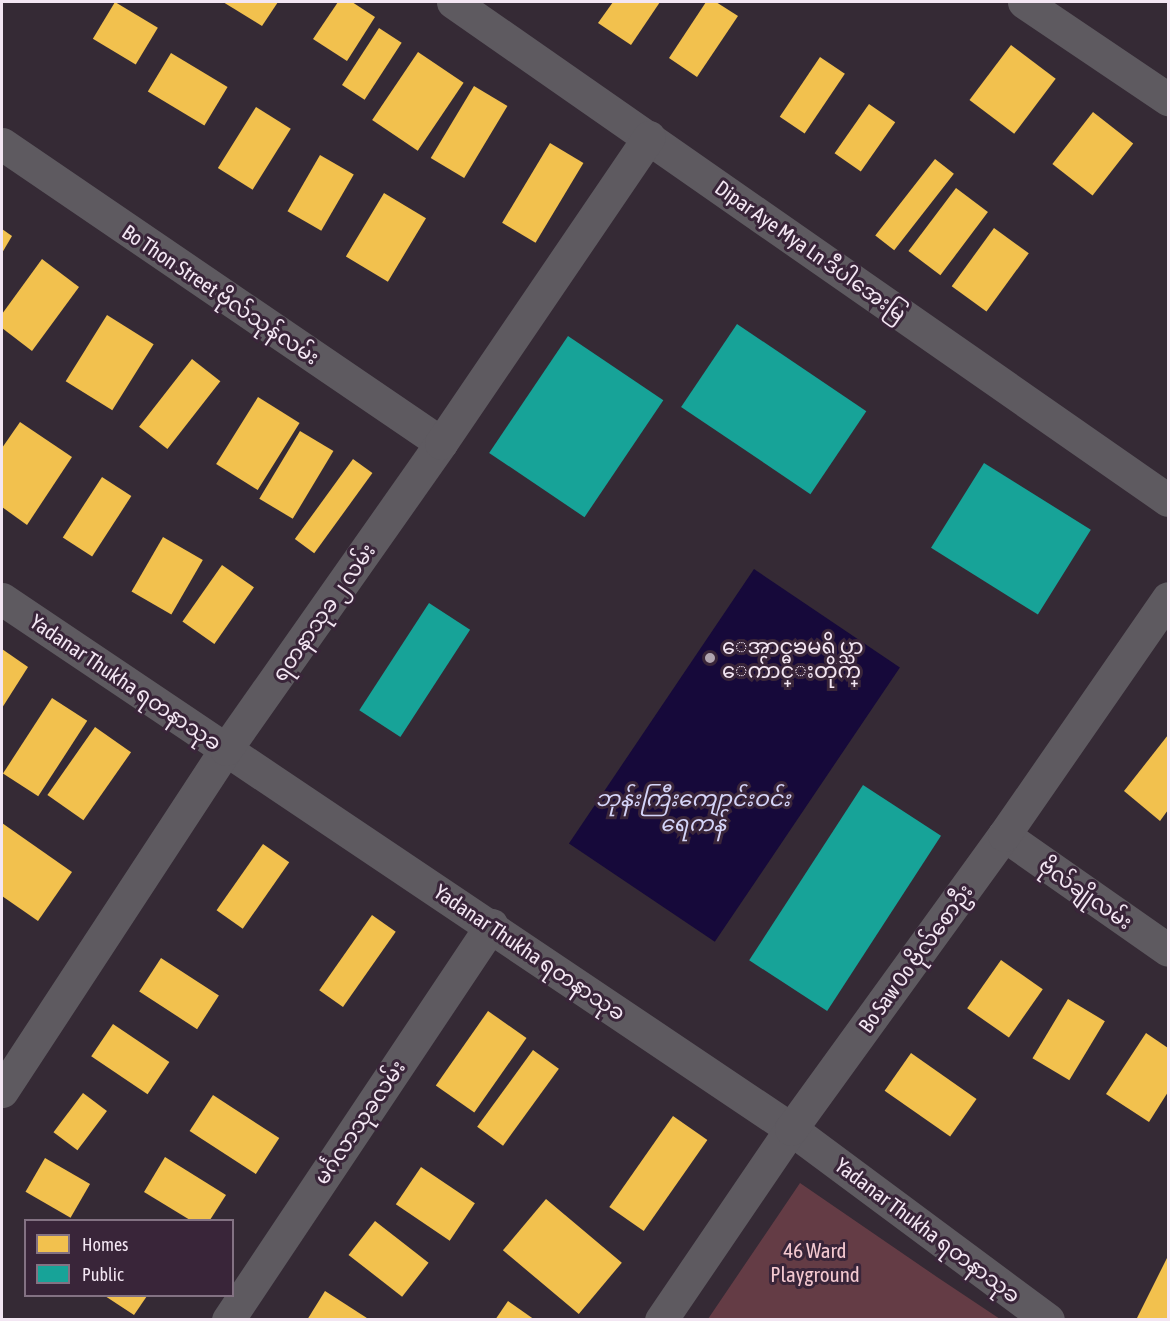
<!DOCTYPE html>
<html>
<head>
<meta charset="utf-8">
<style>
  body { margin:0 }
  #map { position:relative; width:1170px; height:1321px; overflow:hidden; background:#352a35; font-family:"Asap Condensed","Noto Sans Myanmar",sans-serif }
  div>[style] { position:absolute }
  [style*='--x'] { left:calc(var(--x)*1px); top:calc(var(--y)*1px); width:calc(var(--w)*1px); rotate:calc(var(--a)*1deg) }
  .green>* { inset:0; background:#643c45 }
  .water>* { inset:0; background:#16093a; transform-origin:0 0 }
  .homes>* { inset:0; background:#f2c14e; transform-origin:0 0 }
  .public>* { inset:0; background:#17a398; transform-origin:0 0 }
  .minor>* { height:33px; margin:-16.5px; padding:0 16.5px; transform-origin:16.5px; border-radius:16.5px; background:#5e5a60 }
  .dots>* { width:16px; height:16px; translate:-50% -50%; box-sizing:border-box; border:3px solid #392539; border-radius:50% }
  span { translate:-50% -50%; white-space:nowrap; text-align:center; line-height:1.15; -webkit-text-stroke:6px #392539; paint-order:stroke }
  .street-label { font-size:21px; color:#f3e6f3 }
  .poi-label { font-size:21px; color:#f3e6f3 }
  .left { translate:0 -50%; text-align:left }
  .park-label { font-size:21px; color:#f4c9d0 }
  .water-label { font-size:22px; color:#d4d4f8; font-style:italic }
  .frame { position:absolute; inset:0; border:3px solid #f3e6f3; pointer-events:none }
  .legend { position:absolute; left:24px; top:1219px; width:210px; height:78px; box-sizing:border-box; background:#392539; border:2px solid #837283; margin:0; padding:8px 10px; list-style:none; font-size:18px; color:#f3e6f3 }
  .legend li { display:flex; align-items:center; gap:12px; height:30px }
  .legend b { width:30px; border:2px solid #837283 }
</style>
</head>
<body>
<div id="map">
  <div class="green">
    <i style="clip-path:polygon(800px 1183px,937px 1277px,1000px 1319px,708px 1319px)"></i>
  </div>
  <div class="water">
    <i style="left:754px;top:569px;width:176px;height:331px;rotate:34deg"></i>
  </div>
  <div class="homes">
    <i style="left:115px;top:2px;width:50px;height:43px;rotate:31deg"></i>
    <i style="clip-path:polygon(223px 2px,278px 2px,262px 26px)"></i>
    <i style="clip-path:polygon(338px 2px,352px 2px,375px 17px,347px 61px,313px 39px)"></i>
    <i style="clip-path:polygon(613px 2px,660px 2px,631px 45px,598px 23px)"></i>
    <i style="clip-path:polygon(706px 2px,716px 2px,738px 16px,697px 77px,669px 58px)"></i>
    <i style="left:379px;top:28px;width:27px;height:68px;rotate:33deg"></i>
    <i style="left:1011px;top:45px;width:56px;height:69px;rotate:37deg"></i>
    <i style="left:418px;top:52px;width:55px;height:82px;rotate:34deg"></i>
    <i style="left:171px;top:53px;width:66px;height:45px;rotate:31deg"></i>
    <i style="left:820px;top:57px;width:30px;height:72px;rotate:34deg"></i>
    <i style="left:474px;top:86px;width:39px;height:84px;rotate:31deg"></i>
    <i style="left:869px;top:104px;width:32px;height:60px;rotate:35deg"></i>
    <i style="left:256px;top:107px;width:41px;height:72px;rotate:32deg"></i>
    <i style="left:1093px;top:112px;width:51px;height:66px;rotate:38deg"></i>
    <i style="left:550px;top:143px;width:39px;height:93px;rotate:31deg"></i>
    <i style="left:320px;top:155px;width:39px;height:65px;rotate:30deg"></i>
    <i style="left:935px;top:159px;width:24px;height:97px;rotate:38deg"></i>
    <i style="left:956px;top:188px;width:40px;height:79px;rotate:37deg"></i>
    <i style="left:384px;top:193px;width:49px;height:74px;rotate:31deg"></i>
    <i style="left:994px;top:228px;width:43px;height:72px;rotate:36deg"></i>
    <i style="clip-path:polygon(2px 229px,12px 236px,2px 253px)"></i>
    <i style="clip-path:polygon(42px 259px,79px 287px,32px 351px,2px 328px,2px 314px)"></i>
    <i style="left:107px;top:315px;width:55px;height:78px;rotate:32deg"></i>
    <i style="left:192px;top:359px;width:36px;height:86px;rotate:38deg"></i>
    <i style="left:258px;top:397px;width:49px;height:79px;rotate:32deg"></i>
    <i style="clip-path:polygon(20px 422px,72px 457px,27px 525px,2px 507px,2px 448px)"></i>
    <i style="left:300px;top:431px;width:39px;height:79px;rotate:31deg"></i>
    <i style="left:353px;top:459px;width:24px;height:99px;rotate:36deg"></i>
    <i style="left:102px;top:477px;width:35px;height:72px;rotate:33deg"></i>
    <i style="left:163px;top:537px;width:46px;height:63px;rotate:30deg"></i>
    <i style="left:222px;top:565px;width:39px;height:69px;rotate:35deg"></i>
    <i style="clip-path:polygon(2px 649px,28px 667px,2px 708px)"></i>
    <i style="left:52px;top:698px;width:42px;height:90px;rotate:33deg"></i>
    <i style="left:95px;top:727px;width:44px;height:83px;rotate:35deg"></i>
    <i style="clip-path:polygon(1168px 735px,1168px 810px,1160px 821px,1124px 791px)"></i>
    <i style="clip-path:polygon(2px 823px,72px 872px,38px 921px,2px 896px)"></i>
    <i style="left:263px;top:844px;width:32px;height:81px;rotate:35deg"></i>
    <i style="left:372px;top:915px;width:29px;height:92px;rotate:35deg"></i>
    <i style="left:161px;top:958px;width:69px;height:40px;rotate:33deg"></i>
    <i style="left:1001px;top:960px;width:51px;height:59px;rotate:35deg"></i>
    <i style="left:1068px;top:999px;width:43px;height:69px;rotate:31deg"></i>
    <i style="left:488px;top:1011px;width:47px;height:91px;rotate:35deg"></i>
    <i style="left:113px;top:1024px;width:68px;height:39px;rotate:34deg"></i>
    <i style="clip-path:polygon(1146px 1033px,1168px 1048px,1168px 1092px,1149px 1122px,1106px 1094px)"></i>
    <i style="left:533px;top:1050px;width:32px;height:95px;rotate:36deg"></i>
    <i style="left:911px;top:1053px;width:80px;height:46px;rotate:35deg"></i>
    <i style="left:83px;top:1093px;width:30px;height:49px;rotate:37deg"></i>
    <i style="left:213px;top:1095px;width:79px;height:43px;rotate:33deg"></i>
    <i style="left:673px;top:1116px;width:42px;height:111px;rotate:35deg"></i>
    <i style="clip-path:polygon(165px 1157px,226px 1195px,210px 1220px,190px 1220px,144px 1192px)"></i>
    <i style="left:45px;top:1158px;width:52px;height:39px;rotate:30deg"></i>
    <i style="left:421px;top:1167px;width:65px;height:45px;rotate:34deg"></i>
    <i style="left:546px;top:1199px;width:99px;height:67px;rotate:40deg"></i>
    <i style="left:375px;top:1221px;width:68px;height:43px;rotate:38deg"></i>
    <i style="clip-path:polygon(1168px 1256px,1168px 1320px,1136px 1320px)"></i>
    <i style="clip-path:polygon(325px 1291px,370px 1320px,307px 1320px)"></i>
    <i style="clip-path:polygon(105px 1296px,147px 1296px,134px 1315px)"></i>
    <i style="clip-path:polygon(508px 1301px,535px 1320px,495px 1320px)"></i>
  </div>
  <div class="public">
    <i style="left:737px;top:324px;width:156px;height:100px;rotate:34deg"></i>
    <i style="left:568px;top:336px;width:115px;height:141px;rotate:34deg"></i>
    <i style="left:984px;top:463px;width:126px;height:100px;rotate:32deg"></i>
    <i style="left:429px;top:603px;width:49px;height:128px;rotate:33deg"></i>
    <i style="left:863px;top:785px;width:93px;height:209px;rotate:33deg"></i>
  </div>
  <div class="minor">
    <i style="--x:453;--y:2;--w:871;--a:34.86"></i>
    <i style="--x:1024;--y:2;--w:174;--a:34"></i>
    <i style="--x:2;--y:144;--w:531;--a:34.26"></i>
    <i style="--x:2;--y:599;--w:950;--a:33.89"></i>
    <i style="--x:791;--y:1129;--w:320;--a:36.6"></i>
    <i style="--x:1004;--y:835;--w:200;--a:35"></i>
    <i style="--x:2;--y:1091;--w:409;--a:-56.8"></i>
    <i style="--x:226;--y:749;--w:374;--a:-54.9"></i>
    <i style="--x:441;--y:443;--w:370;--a:-55.8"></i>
    <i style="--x:228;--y:1320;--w:475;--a:-56.3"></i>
    <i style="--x:661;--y:1320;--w:231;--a:-55.8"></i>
    <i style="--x:791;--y:1129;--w:363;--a:-54.1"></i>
    <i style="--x:1004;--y:835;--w:288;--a:-55.3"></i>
  </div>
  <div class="dots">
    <i style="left:710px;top:658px;background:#b0a4b0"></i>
  </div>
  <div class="street-label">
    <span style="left:811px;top:250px;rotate:35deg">Dipar Aye Mya Ln ဒီပါအေးမြ</span>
    <span style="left:221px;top:294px;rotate:34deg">Bo Thon Street ဗိုလ်သုန်လမ်း</span>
    <span style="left:323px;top:612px;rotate:-55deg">ရတနာသုခ ၂ လမ်း</span>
    <span style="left:126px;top:682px;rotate:34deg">Yadanar Thukha ရတနာသုခ</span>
    <span style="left:1086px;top:893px;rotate:35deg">ဗိုလ်ချိုလမ်း</span>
    <span style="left:530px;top:952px;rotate:34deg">Yadanar Thukha ရတနာသုခ</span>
    <span style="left:915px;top:958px;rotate:-54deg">Bo Saw Oo ဗိုလ်စောဦး</span>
    <span style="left:359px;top:1122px;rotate:-56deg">မင်္ဂလာသုခလမ်း</span>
    <span style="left:928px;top:1230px;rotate:37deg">Yadanar Thukha ရတနာသုခ</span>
  </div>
  <div class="poi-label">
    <span class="left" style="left:722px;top:658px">ေအာင္ဓၶမရိပ္သာ<br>ေက်ာင္းတိုက္</span>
  </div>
  <div class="park-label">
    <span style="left:815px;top:1262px">46 Ward<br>Playground</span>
  </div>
  <div class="water-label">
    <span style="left:693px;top:811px">ဘုန်းကြီးကျောင်းဝင်း<br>ရေကန်</span>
  </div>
  <div class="frame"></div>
  <ul class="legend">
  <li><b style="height:16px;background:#f2c14e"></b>Homes</li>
  <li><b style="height:16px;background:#17a398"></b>Public</li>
  </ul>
</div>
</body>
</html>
